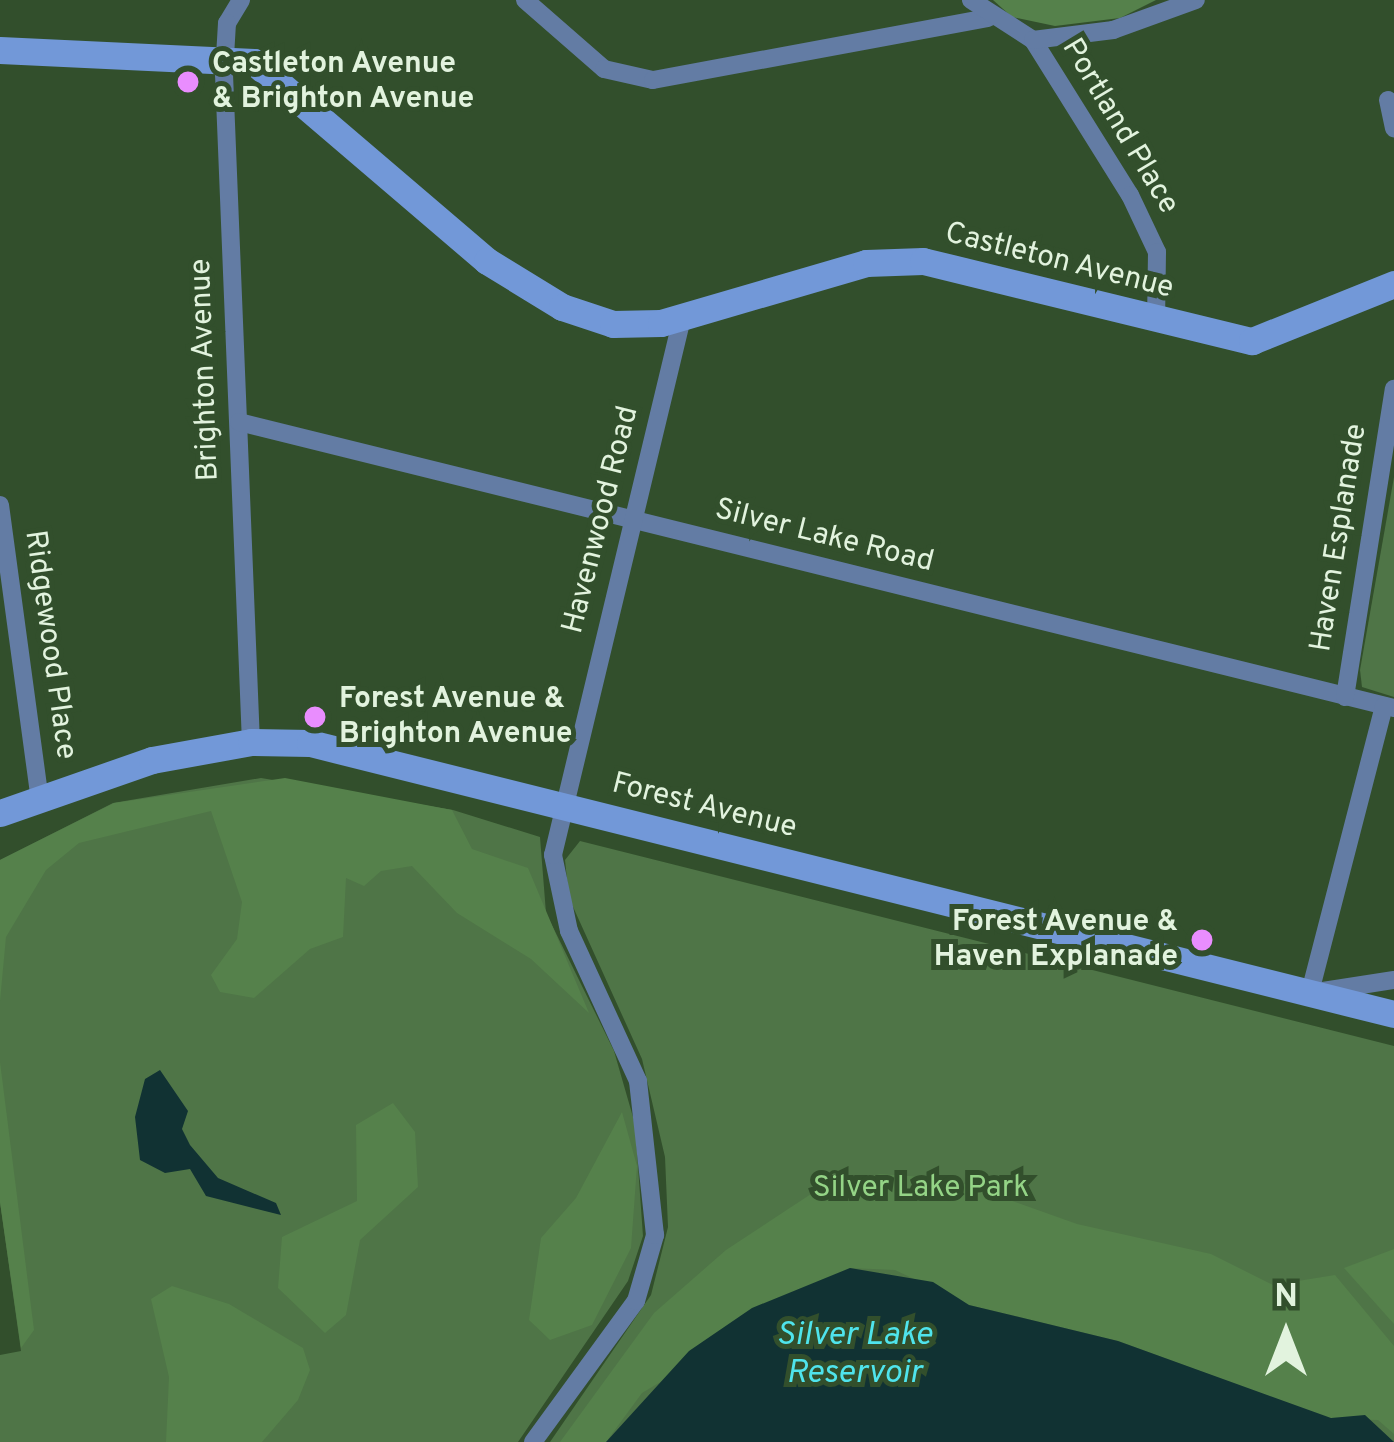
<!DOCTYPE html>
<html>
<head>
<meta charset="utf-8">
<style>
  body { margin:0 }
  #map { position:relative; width:1394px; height:1442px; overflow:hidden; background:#324f2c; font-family:Overpass,sans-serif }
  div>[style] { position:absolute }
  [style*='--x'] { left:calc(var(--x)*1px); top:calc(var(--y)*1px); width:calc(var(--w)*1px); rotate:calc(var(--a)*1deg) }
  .green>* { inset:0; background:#4f7547 }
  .forest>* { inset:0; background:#55814b }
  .water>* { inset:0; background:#113233 }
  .street>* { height:18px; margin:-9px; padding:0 9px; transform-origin:9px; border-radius:9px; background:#637ca4 }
  .secondary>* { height:27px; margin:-13.5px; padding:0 13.5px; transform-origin:13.5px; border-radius:13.5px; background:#7298d8 }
  .dots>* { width:33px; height:33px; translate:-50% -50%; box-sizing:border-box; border:6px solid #324f2c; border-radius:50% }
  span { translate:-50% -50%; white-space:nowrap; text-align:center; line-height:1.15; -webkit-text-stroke:10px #324f2c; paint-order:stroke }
  .poi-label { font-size:30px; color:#e2f3de; font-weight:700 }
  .left { translate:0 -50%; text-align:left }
  .right { translate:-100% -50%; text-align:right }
  .street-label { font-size:30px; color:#e2f3de }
  .park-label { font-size:30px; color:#94d486 }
  .water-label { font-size:33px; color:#4fe4ec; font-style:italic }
  .north { position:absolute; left:1226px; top:1274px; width:120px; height:120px; -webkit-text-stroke:9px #324f2c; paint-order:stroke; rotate:0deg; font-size:33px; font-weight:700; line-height:48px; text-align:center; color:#e2f3de }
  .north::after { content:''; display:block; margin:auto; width:42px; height:54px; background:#e2f3de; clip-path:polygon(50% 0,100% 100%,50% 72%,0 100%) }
</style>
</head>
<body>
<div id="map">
  <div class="green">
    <i style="clip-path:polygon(1394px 477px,1394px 697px,1362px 687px,1360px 670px)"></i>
    <i style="clip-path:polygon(261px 778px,453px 810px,540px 837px,546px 913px,614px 1051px,635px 1124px,643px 1236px,628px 1281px,518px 1442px,0 1442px,0 1355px,21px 1351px,0 1202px,0 860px,113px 803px)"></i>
    <i style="clip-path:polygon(580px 841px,1394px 1046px,1394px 1442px,550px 1442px,651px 1295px,668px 1227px,665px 1157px,642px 1059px,569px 898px,565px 860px)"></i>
  </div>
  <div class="forest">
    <i style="clip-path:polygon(993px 0,1156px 0,1120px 18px,1055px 26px,1012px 17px)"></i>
    <i style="clip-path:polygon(285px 778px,452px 810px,472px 849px,528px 868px,589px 1013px,531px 959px,457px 913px,412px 866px,381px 871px,364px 886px,346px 878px,343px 937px,310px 949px,254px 998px,220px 992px,211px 975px,237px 939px,242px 902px,211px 811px,79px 843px,46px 870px,6px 937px,0 1001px,0 860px,114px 803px)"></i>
    <i style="clip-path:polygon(0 1062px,34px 1330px,21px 1348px,0 1202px)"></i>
    <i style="clip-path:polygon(393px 1103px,415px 1132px,418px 1187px,360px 1240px,346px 1315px,325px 1333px,278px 1288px,282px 1237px,357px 1201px,356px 1125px)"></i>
    <i style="clip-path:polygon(622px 1112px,637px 1166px,631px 1248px,592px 1325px,550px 1340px,529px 1320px,541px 1238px,576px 1198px)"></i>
    <i style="clip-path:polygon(880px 1174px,951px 1179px,1077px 1224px,1211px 1254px,1273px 1285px,1335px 1275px,1394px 1346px,1394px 1434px,1378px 1420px,1331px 1419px,1118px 1341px,969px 1305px,895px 1270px,850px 1268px,642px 1393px,606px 1442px,560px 1442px,654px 1313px,726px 1250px,811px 1194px)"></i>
    <i style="clip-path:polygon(1394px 1249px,1394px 1324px,1344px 1268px)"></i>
    <i style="clip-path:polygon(172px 1286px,229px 1304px,303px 1348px,310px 1370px,298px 1400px,262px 1442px,166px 1442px,169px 1377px,151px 1299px)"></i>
  </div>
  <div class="water">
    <i style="clip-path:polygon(160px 1070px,188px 1111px,182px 1129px,190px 1145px,218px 1178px,276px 1203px,281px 1215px,206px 1196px,190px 1169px,165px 1173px,140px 1160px,135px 1117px,145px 1079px)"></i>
    <i style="clip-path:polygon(850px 1268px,933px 1282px,969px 1305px,1118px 1341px,1331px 1418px,1365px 1415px,1394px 1442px,606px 1442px,689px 1351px,752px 1308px)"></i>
  </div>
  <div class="street">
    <i style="--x:241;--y:0;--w:27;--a:121"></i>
    <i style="--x:227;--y:23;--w:51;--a:93.4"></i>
    <i style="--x:224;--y:74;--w:669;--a:87.69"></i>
    <i style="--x:525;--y:0;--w:105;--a:41.1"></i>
    <i style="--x:604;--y:69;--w:50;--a:12.7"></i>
    <i style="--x:653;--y:80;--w:341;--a:-10.5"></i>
    <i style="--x:971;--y:0;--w:74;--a:32.8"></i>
    <i style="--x:1033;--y:40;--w:183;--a:58"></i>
    <i style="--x:1130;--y:195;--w:63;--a:64.7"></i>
    <i style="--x:1157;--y:252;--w:68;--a:90.8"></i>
    <i style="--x:1033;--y:40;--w:81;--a:-7.1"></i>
    <i style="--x:1113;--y:30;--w:88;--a:-19.9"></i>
    <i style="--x:1388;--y:100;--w:29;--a:78"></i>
    <i style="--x:239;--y:422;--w:1190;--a:13.91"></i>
    <i style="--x:0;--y:505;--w:291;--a:82.3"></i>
    <i style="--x:1345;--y:697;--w:312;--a:-81"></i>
    <i style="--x:1384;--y:706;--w:296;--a:104.5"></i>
    <i style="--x:1310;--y:993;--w:85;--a:-8.8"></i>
    <i style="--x:533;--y:1442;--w:175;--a:-53.9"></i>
    <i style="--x:636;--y:1301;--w:69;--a:-73.9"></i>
    <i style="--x:655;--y:1235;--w:155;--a:-96.3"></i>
    <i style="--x:638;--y:1081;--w:165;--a:-114.7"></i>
    <i style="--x:569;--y:931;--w:78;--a:-101.9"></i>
    <i style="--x:553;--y:855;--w:552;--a:-76.49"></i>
  </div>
  <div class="secondary">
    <i style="--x:0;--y:50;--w:254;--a:2.7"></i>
    <i style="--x:254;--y:62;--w:306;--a:40.5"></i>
    <i style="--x:487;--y:261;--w:88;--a:31.5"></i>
    <i style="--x:562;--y:307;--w:54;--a:18.4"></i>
    <i style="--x:613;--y:324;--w:48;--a:-1.2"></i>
    <i style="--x:661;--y:323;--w:214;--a:-16.3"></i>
    <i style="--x:866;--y:263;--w:57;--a:-2"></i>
    <i style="--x:923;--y:261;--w:339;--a:13.7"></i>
    <i style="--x:1252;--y:341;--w:153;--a:-21.9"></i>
    <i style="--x:0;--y:813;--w:161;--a:-19.2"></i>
    <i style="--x:152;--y:760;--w:101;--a:-10.3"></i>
    <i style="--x:251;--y:742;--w:59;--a:1"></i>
    <i style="--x:310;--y:743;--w:1117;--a:14.04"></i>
  </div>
  <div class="dots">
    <i style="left:188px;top:82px;background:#e98dfe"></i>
    <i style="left:315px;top:717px;background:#e98dfe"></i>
    <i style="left:1202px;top:940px;background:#e98dfe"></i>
  </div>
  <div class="poi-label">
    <span class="left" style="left:212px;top:82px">Castleton Avenue<br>&amp; Brighton Avenue</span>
    <span class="left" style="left:339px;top:717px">Forest Avenue &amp;<br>Brighton Avenue</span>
    <span class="right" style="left:1178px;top:940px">Forest Avenue &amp;<br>Haven Explanade</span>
  </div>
  <div class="street-label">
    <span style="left:1119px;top:127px;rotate:59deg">Portland Place</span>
    <span style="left:1059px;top:262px;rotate:14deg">Castleton Avenue</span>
    <span style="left:206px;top:370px;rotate:-92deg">Brighton Avenue</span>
    <span style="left:602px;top:520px;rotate:-76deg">Havenwood Road</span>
    <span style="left:824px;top:537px;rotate:14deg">Silver Lake Road</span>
    <span style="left:1340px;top:538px;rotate:-81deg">Haven Esplanade</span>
    <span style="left:49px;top:645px;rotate:82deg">Ridgewood Place</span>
    <span style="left:704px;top:807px;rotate:14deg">Forest Avenue</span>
  </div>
  <div class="park-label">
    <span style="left:921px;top:1189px">Silver Lake Park</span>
  </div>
  <div class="water-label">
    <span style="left:854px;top:1356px">Silver Lake<br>Reservoir</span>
  </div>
  <div class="north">N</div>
</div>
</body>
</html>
